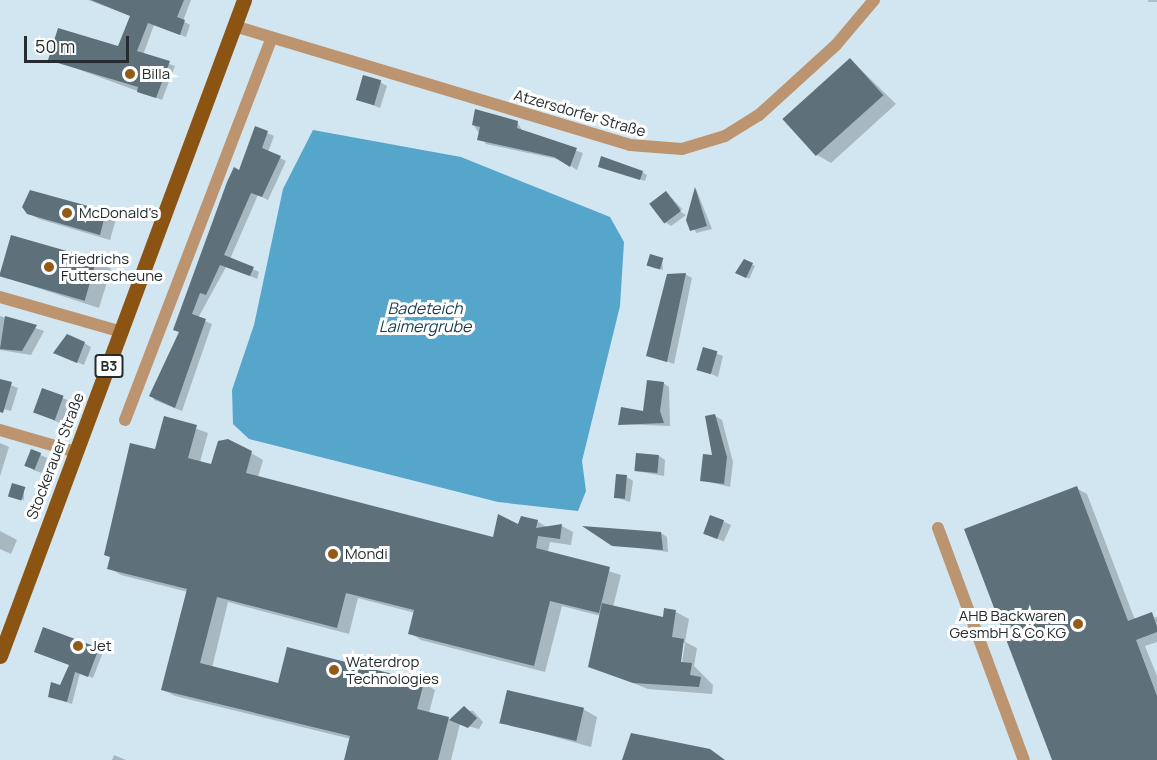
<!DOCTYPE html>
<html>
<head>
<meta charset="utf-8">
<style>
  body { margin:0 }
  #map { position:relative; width:1157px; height:760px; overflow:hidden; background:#d1e6f1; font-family:Manrope,sans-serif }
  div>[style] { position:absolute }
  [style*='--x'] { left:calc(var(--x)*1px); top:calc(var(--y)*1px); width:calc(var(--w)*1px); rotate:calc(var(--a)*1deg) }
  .water>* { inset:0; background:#55a6ca }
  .shadow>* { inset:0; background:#0003; transform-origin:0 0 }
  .building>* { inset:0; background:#5e717a; transform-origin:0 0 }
  .motorway-tunnel>* { height:18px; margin-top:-9px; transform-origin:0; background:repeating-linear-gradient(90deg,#aec1ca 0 18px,transparent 0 27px) }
  .minor>* { height:12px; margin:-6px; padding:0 6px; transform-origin:6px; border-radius:6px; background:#bc946f }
  .primary>* { height:15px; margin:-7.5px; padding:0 7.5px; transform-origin:7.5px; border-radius:7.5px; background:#8c5412 }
  .dots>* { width:16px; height:16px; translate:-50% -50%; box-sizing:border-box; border:3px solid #fff; border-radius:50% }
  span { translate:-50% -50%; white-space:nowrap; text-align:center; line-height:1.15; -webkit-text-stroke:6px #fff; paint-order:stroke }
  .shield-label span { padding:2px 4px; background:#fff; border:2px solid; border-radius:4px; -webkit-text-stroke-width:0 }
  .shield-label { font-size:14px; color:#242c30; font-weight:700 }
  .poi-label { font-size:15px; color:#242c30 }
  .left { translate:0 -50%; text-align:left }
  .right { translate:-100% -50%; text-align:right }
  .street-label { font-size:15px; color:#242c30 }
  .water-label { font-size:16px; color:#173c4b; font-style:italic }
  .scale { position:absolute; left:24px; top:36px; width:105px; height:27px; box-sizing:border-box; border:3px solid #242c30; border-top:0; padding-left:8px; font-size:18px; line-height:21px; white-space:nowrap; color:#242c30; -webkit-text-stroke:4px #fff; paint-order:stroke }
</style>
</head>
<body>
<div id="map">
  <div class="water">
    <i style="clip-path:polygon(313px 130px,461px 157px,610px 217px,624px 242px,620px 306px,582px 461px,586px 491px,578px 511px,498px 502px,249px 439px,233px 424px,232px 390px,254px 325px,283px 189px)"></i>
  </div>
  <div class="shadow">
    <i style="clip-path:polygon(88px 0,191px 0,183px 21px,190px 25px,186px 37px,154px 25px,143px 55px,175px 66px,162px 100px,50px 59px,119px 48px,131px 16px)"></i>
    <i style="clip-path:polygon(850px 59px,896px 104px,831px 163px,817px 155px)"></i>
    <i style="clip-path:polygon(380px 82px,387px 86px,380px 108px,357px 99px)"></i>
    <i style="clip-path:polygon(517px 122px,523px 132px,583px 153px,577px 170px,562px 160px,486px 144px,473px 124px)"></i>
    <i style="clip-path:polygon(256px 128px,274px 136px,268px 152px,286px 161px,268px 200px,258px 195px,230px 259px,259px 272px,257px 279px,226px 267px,198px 318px,212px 324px,182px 411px,154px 400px,155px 386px,159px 387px)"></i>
    <i style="clip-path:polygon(599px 166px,642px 172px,647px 175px,645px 181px)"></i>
    <i style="clip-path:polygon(696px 189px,712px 229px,696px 233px,689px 215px)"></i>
    <i style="clip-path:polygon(667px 193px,683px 210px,674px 208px,686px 215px,671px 226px,665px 222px)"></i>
    <i style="clip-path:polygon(30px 195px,106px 213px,116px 219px,110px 240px,39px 219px,28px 213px)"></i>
    <i style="clip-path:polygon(662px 259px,663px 270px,652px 267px)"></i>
    <i style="clip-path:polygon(96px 261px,111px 269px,99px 308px,1px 276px)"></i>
    <i style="left:744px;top:261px;width:12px;height:14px;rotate:24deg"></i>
    <i style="clip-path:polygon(685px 274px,692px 278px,674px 364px,648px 355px)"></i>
    <i style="clip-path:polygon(0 316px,44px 331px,31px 355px,0 350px)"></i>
    <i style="clip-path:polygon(84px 343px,91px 347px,84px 365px,62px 356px)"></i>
    <i style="clip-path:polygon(704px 349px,723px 356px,718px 377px,699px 369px)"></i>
    <i style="clip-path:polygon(0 381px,18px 388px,11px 411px,0 408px)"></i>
    <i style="clip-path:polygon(663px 383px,669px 387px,670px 426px,619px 424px,644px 413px)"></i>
    <i style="clip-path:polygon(43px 390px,70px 401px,62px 424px,37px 413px)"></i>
    <i style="clip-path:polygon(715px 416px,722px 420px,733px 462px,730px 487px,701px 480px,714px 457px)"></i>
    <i style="clip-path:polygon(evenodd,165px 417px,208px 433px,200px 462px,213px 466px,251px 453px,263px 460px,258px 477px,495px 539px,537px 521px,548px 528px,562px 526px,573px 532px,571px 545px,550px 542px,548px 552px,621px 575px,613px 607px,664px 619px,676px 612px,689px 619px,685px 642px,697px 648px,694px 666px,713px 685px,712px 694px,648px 689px,590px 666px,601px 616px,562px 606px,545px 672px,421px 640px,410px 633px,415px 613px,358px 598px,349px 634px,228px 602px,212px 668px,279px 684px,423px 683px,435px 690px,429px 713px,451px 720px,460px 710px,473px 711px,483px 722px,479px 729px,460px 724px,451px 760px,345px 760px,351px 739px,175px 696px,163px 690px,188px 592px,121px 575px,109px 568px,111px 558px,106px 555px,156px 451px,165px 417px,682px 643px,685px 643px,681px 669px,679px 669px,682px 643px)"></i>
    <i style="clip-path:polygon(0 443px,9px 447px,0 476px)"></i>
    <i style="clip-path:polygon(32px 451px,47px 458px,42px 473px,33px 470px)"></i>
    <i style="clip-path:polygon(659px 456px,665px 460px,664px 476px,636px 471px)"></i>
    <i style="clip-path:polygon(627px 477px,633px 481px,630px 502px,615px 497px)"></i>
    <i style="clip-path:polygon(24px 488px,24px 500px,13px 497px)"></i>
    <i style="clip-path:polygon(1076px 488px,1087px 494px,1135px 620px,1157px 617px,1157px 642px,1145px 646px,1157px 676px,1157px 760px,1054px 760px)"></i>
    <i style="left:711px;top:516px;width:22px;height:18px;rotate:24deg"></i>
    <i style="clip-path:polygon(0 531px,17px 540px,11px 554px,0 549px)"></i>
    <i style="clip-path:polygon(661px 533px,667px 537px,668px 552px,612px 544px)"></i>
    <i style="clip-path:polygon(98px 650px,103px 652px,93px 678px,80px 673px,72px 704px,49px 696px,61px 686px,70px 665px)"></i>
    <i style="clip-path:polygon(583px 709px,597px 717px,591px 747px,502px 722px)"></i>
    <i style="clip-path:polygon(114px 755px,126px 760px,112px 760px)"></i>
  </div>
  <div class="building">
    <i style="clip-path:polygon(91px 0,184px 0,177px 17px,185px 20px,180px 35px,148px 23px,137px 51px,170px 61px,156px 98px,137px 92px,138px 87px,48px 60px,58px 28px,118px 46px,130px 16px)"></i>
    <i style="left:850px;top:58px;width:50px;height:91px;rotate:48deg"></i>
    <i style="left:363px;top:75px;width:19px;height:26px;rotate:16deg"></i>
    <i style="clip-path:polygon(475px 109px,518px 121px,517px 128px,577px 148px,570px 167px,554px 157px,477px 140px,480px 127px,472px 125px)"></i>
    <i style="clip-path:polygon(255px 126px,268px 131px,262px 148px,281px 156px,262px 197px,251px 193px,224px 255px,254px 267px,250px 276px,220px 265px,206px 295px,200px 293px,192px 314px,206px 319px,175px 408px,149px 396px,179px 332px,173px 330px,227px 182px,234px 167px,239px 170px)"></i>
    <i style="clip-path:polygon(601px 156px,643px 171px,640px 180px,598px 167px)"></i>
    <i style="clip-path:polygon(695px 187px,707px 226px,690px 231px,686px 220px)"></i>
    <i style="clip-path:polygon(30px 190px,106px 211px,100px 235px,27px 214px,22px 207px)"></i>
    <i style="left:666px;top:191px;width:25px;height:21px;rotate:53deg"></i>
    <i style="left:11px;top:235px;width:89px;height:43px;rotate:16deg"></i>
    <i style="left:650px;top:254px;width:14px;height:12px;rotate:17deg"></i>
    <i style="clip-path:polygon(744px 259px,753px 263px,746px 278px,735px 273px)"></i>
    <i style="clip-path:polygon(686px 273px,667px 362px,646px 356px,667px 274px)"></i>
    <i style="clip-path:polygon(5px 316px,37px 325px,22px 351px,0 349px)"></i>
    <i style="clip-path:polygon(67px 334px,85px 342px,77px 363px,53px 353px)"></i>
    <i style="left:703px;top:347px;width:15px;height:24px;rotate:16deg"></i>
    <i style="clip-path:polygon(0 379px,12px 382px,3px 413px,0 412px)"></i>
    <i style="clip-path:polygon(647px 380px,664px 382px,660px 411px,664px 423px,618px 425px,621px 407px,643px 411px)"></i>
    <i style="left:42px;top:388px;width:23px;height:26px;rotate:20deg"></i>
    <i style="clip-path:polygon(715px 414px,727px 457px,724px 484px,700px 481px,703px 454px,712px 455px,705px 416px)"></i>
    <i style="clip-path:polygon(164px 416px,197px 425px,188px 458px,211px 464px,218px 441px,228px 439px,252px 451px,246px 473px,493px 537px,498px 514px,518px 524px,521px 516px,538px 520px,536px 528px,562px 524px,560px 539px,538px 536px,536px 548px,610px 567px,599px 613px,550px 601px,534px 666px,408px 634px,414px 610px,346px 593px,337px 628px,217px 597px,200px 663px,278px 683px,287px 647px,424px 682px,417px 709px,449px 717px,438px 760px,344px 760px,350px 736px,161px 690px,187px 589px,107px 569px,110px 557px,104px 555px,130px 443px,155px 449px)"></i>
    <i style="left:31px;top:449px;width:11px;height:18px;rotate:22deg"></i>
    <i style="left:636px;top:453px;width:23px;height:18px;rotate:5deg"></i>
    <i style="left:616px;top:474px;width:11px;height:24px;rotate:5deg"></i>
    <i style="left:12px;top:483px;width:14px;height:14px;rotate:17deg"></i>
    <i style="clip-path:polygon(1077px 486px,1128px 621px,1152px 612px,1157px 627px,1157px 632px,1136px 640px,1157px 696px,1157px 760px,1052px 760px,964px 529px)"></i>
    <i style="left:710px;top:515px;width:15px;height:20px;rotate:20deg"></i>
    <i style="clip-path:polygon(582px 526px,661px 532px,663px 550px,612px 546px)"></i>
    <i style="clip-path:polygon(602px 603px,663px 617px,664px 608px,676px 610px,672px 637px,684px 639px,681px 662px,692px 663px,690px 675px,701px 677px,699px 687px,633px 683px,588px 667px)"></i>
    <i style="clip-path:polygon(43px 627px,99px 648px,88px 677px,75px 672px,67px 702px,48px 697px,51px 682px,60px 685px,69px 665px,34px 652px)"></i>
    <i style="left:507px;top:690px;width:79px;height:34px;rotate:13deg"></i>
    <i style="clip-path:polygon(464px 706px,477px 718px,468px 728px,449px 720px)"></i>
    <i style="clip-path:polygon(631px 733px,710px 749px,725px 760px,622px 760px)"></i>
  </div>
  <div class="motorway-tunnel">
    <i style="--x:1157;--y:0;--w:2;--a:90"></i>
  </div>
  <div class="minor">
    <i style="--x:234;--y:26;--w:413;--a:16.7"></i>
    <i style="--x:630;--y:145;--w:52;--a:4.4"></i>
    <i style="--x:682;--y:149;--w:45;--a:-16.8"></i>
    <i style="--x:725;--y:136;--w:40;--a:-32"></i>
    <i style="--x:759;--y:115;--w:104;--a:-42.3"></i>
    <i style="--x:836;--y:45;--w:59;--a:-49.8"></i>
    <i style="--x:0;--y:297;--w:127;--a:16"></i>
    <i style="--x:125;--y:420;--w:409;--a:-69"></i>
    <i style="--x:0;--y:430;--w:79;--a:16.1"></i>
    <i style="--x:938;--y:528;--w:247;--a:69.7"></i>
  </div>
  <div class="primary">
    <i style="--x:0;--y:656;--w:700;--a:-69.6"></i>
  </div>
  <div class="dots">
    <i style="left:130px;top:74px;background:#945b17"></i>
    <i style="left:67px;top:213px;background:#945b17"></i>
    <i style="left:49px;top:267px;background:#945b17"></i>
    <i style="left:333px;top:554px;background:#945b17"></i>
    <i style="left:1078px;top:624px;background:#945b17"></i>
    <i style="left:78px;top:646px;background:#945b17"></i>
    <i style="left:334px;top:670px;background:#945b17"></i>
  </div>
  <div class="shield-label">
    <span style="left:109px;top:366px">B3</span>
  </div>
  <div class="poi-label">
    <span class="left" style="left:142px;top:74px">Billa</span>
    <span class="left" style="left:79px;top:213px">McDonald's</span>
    <span class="left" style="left:61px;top:267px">Friedrichs<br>Futterscheune</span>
    <span class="left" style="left:345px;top:554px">Mondi</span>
    <span class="right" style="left:1066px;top:624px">AHB Backwaren<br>GesmbH &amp; Co KG</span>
    <span class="left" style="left:90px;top:646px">Jet</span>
    <span class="left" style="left:346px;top:670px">Waterdrop<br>Technologies</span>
  </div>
  <div class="street-label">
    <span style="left:580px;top:113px;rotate:16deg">Atzersdorfer Straße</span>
    <span style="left:55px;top:456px;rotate:-69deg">Stockerauer Straße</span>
  </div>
  <div class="water-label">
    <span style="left:425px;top:317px">Badeteich<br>Laimergrube</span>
  </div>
  <div class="scale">50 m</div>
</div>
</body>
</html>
